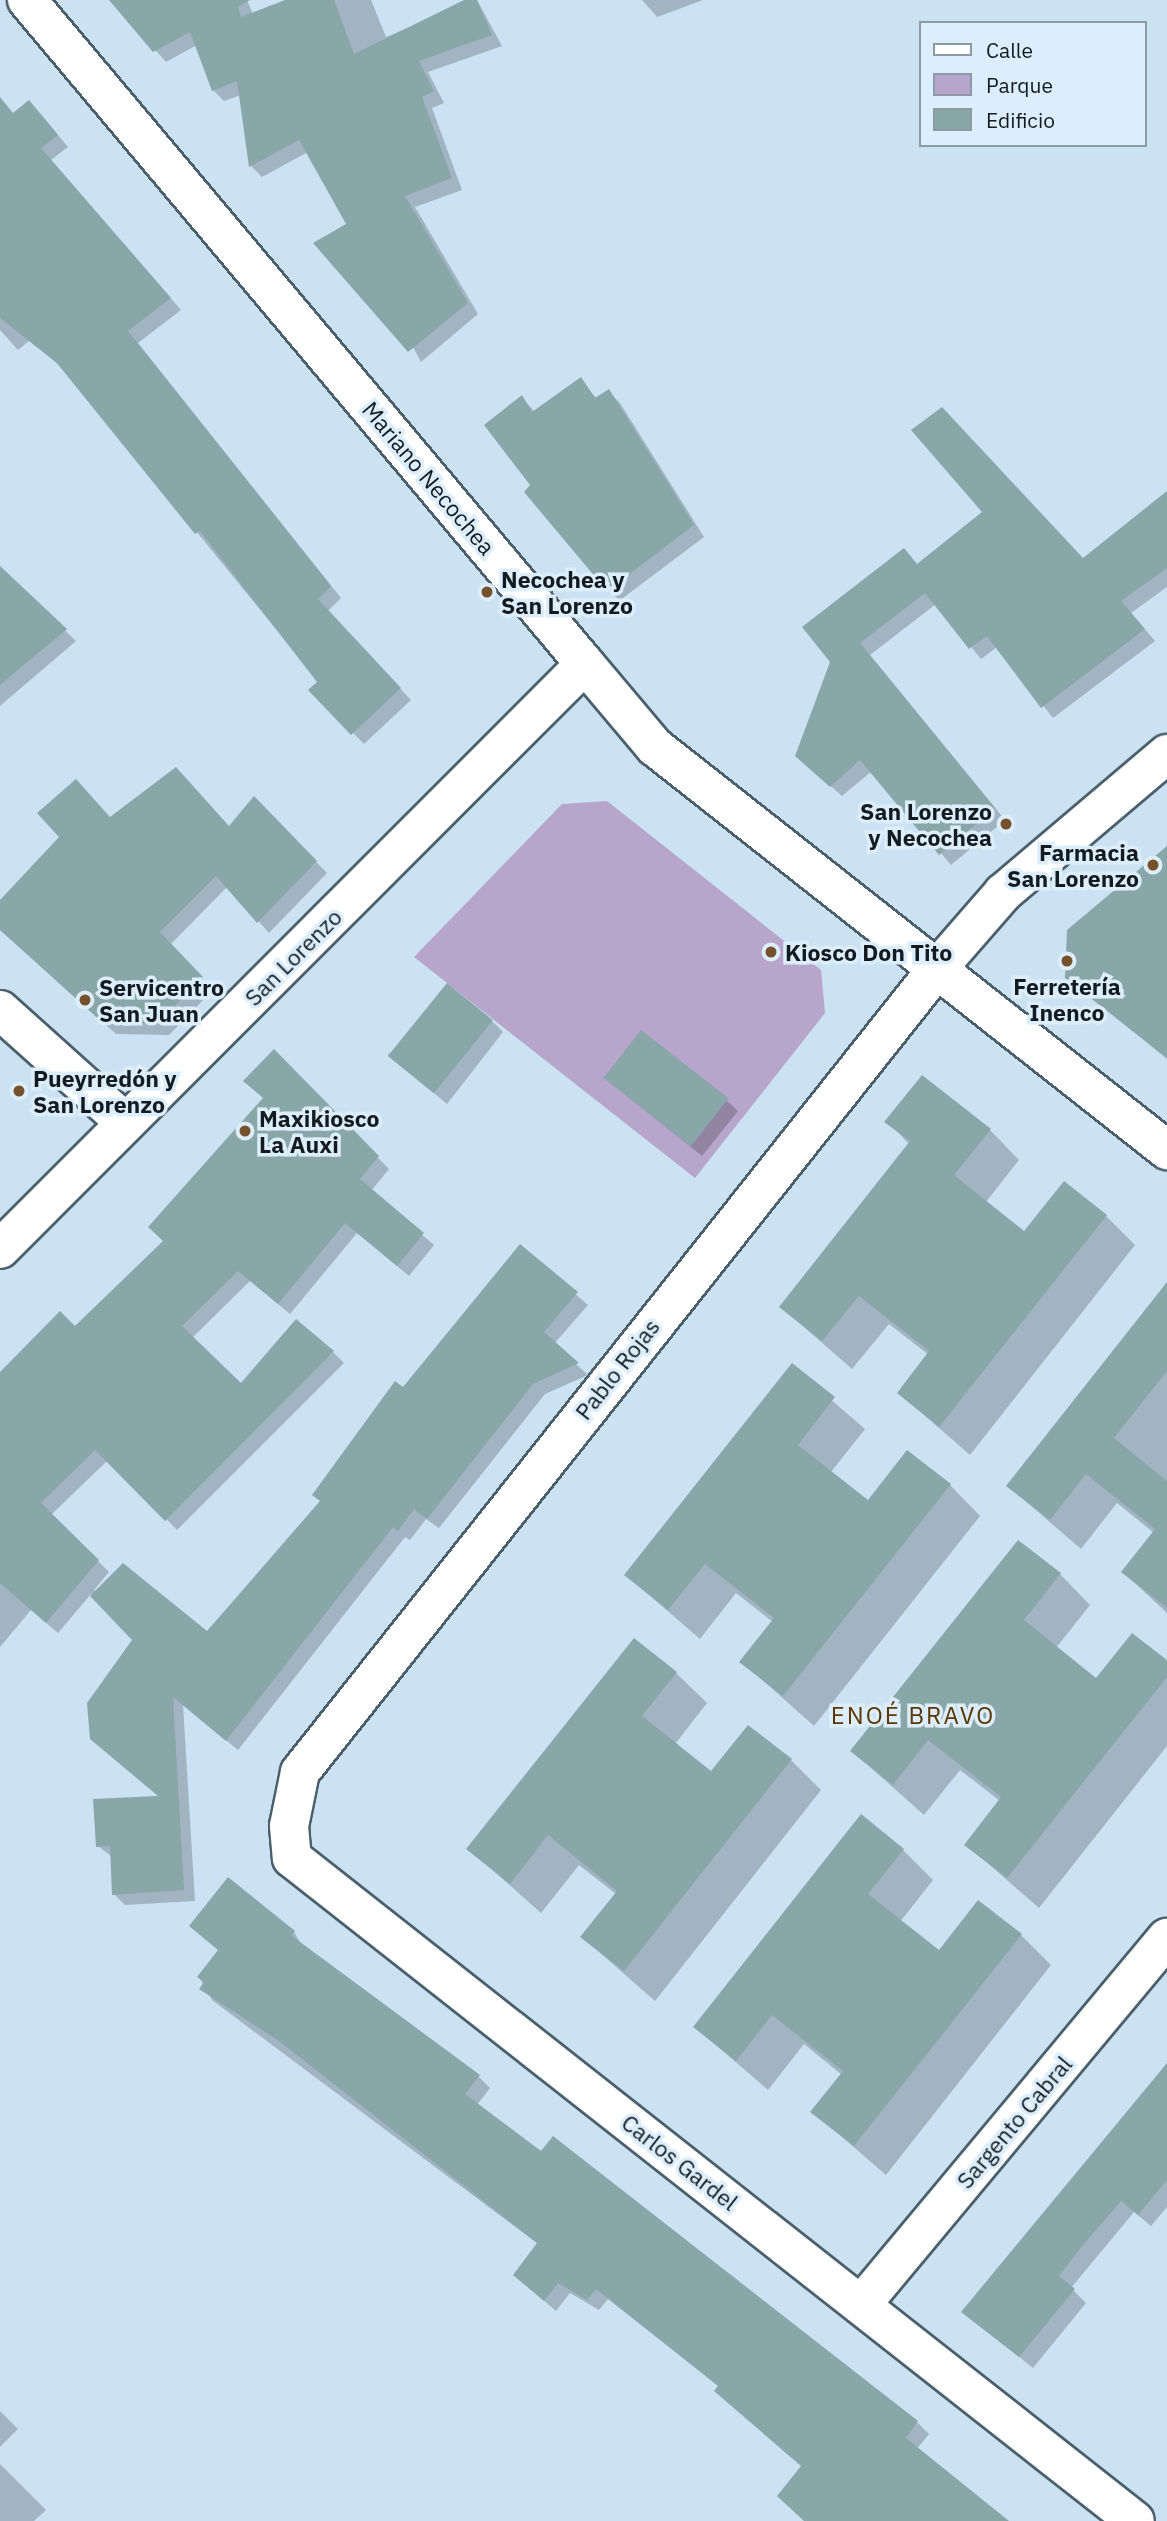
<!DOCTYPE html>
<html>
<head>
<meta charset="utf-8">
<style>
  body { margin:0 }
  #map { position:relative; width:1167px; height:2521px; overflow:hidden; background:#cbe2f2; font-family:"IBM Plex Sans",sans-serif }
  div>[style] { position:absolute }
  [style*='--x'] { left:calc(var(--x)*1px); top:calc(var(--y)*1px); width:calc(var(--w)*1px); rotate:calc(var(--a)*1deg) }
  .green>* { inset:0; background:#b7a5cb }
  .shadow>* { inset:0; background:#0003 }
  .building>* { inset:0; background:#89a6a9; transform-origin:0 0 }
  .roads { filter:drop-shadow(2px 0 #4b5f6d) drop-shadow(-2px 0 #4b5f6d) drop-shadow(0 2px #4b5f6d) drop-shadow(0 -2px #4b5f6d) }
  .street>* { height:38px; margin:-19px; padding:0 19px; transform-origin:19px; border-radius:19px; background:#fff }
  .secondary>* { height:38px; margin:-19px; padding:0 19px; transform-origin:19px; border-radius:19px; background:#fff }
  .dots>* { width:19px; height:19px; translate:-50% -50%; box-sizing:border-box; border:4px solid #dceefb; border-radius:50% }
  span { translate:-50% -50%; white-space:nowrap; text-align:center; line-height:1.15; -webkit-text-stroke:7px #dceefb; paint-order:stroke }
  .street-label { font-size:23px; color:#131b21 }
  .poi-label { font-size:23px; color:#131b21; font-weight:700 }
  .left { translate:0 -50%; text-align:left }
  .right { translate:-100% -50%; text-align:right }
  .neighbourhood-label { font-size:24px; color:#5b3602; letter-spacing:2px }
  .legend { position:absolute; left:919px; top:21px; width:228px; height:126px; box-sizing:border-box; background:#dceefb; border:2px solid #8c9aa4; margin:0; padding:9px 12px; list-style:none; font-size:21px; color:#131b21 }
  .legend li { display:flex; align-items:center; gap:14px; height:35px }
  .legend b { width:35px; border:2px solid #8c9aa4 }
</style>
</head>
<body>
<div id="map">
  <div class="green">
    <i style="clip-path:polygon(607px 801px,821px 970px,825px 1013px,695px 1178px,414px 957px,562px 804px)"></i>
  </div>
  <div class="shadow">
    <i style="clip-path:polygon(111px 0,247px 0,253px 14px,290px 0,371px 0,386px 37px,477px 0,502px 46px,428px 72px,444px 103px,432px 108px,462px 190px,415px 207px,478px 314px,421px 362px,308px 152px,262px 177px,251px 166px,241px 95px,224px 101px,213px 90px,197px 45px,166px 62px)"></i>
    <i style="clip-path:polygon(642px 0,703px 0,657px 17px)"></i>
    <i style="clip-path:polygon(0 98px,13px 115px,40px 113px,68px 147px,51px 160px,181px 310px,138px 343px,341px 598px,328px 611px,411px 700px,364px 744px,311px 690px,319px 682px,63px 368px,29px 341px,18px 350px,0 330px)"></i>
    <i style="clip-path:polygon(580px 379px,597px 399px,609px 392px,620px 403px,704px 537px,619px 601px,533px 485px,521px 397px,535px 412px)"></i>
    <i style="clip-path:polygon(1167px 494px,1167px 587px,1131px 613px,1155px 641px,1053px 718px,997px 647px,981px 659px,936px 604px,870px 655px,1005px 820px,951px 865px,872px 771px,842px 796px,809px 767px,832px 662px,918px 566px,1084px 560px)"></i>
    <i style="clip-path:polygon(0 568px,76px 641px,0 706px)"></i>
    <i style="clip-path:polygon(255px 799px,327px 873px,269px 933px,228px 886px,170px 945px,213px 990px,169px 1035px,116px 1034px,0 929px,0 903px,111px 819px,230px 828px)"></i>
    <i style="clip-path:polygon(1167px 850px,1167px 1059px,1066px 977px)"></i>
    <i style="clip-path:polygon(492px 1021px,503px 1032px,447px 1104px,388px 1054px)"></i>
    <i style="clip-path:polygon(274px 1052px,389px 1169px,371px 1191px,434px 1245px,409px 1276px,357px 1233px,290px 1314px,250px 1281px,192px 1338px,241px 1386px,333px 1352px,344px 1363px,177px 1530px,108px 1460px,51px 1515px,109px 1572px,94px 1590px,207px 1633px,321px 1502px,520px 1246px,588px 1305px,554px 1344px,588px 1375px,545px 1394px,439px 1528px,426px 1519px,410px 1540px,405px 1537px,238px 1750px,183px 1705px,195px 1901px,125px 1905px,114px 1894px,112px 1857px,98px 1846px,160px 1797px,134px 1640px,91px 1594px,58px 1633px,31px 1610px,0 1647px,0 1374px,75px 1328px,165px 1241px,265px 1099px)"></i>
    <i style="clip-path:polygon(606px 1079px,726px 1100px,738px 1111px,702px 1156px)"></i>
    <i style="clip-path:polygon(887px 1121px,990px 1130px,1019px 1160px,986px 1202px,1024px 1233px,1106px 1216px,1135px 1245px,970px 1455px,899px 1393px,929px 1355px,889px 1324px,852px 1369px,781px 1307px,909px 1144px)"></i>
    <i style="clip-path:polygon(1167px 1285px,1167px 1613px,1123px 1572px,1154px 1533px,1117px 1503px,1081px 1549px,1008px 1486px)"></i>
    <i style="clip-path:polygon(792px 1366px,865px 1429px,831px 1472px,869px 1502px,950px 1485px,980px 1516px,814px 1726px,742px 1662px,773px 1622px,736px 1593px,700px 1639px,626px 1575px)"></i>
    <i style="clip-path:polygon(1060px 1574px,1090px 1605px,1056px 1648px,1097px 1680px,1167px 1662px,1167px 1746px,1039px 1908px,967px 1845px,1000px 1801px,960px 1770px,924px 1815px,852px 1751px)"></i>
    <i style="clip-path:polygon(676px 1673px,707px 1703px,675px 1744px,712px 1774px,791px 1760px,821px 1790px,655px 2001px,582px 1937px,616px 1894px,579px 1865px,541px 1913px,469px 1849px)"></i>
    <i style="clip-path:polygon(903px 1850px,933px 1880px,900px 1922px,939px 1953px,1021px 1935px,1051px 1965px,886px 2175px,813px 2112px,842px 2075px,804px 2044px,768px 2090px,695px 2027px)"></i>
    <i style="clip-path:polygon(191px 1926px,294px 1932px,303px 1947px,478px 2076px,490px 2088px,477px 2105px,541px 2153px,553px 2138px,917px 2422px,929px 2434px,917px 2449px,1006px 2521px,806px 2521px,803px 2467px,720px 2387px,608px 2299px,599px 2310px,570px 2293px,556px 2311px,527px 2286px,538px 2244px,212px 2000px,199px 1977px,220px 1951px)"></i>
    <i style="clip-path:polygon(1167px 2067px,1167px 2207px,1151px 2226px,1134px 2212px,1071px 2288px,1086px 2303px,1033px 2368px,963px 2311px)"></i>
    <i style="clip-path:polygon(0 2411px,18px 2429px,0 2447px)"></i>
    <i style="clip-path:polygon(0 2464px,46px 2510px,34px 2521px,0 2521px)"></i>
  </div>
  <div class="building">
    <i style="clip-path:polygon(109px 0,250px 0,238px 7px,241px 17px,285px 0,334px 0,354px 54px,464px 0,477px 0,492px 35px,419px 61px,434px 91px,422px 97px,452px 178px,405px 196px,468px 303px,408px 352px,313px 243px,346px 224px,299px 140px,249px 167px,237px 81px,212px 91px,190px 32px,153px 52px)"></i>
    <i style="clip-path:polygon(0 97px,13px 113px,29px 100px,58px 135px,41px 148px,171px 298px,128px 331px,331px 586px,318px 599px,401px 688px,351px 735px,308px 690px,317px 682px,200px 531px,195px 534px,56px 362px,0 318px)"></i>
    <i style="clip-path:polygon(581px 377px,595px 398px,609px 389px,694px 525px,607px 591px,524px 492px,530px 485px,484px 425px,522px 395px,532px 412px)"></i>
    <i style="clip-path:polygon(942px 407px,1083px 558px,1167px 491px,1167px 568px,1121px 601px,1145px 629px,1041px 708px,987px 636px,969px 649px,925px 593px,860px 643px,995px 808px,939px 855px,860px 760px,830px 787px,795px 756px,830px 662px,802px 627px,904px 548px,917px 564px,982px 512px,911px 430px)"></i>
    <i style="clip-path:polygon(0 566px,67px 629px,0 685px)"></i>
    <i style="clip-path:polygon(176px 767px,229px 826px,254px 796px,317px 861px,257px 923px,216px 876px,160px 932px,203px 977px,157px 1024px,103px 1023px,0 930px,0 900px,59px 837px,37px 813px,76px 779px,110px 817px)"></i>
    <i style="clip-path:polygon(1167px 846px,1167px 1058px,1065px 978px,1067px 930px)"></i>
    <i style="left:447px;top:983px;width:59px;height:94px;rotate:39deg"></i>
    <i style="left:641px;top:1030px;width:111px;height:61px;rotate:38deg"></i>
    <i style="clip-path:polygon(274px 1049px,379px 1156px,360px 1179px,424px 1233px,397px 1266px,345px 1223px,278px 1304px,238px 1271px,182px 1326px,241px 1383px,296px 1319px,334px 1351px,165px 1521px,95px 1450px,41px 1503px,99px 1560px,46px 1623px,0 1583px,0 1372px,60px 1311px,75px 1326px,163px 1241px,148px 1227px,263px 1098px,243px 1081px)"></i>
    <i style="clip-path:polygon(922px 1075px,991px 1129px,954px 1175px,1024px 1231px,1064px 1181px,1107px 1215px,939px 1427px,897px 1393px,929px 1351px,859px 1296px,822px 1341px,779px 1307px,910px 1141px,884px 1122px)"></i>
    <i style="clip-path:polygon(520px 1244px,578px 1292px,544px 1332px,579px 1363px,533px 1384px,427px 1519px,414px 1509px,398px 1531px,393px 1527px,226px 1741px,173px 1697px,184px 1890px,112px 1895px,110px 1846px,96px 1847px,93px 1799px,158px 1796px,90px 1739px,87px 1703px,132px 1640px,90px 1596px,123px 1563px,207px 1631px,320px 1501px,312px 1495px,395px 1381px,403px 1387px)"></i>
    <i style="clip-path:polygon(1167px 1282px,1167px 1371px,1114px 1438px,1167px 1481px,1167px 1608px,1121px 1572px,1155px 1529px,1086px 1474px,1050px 1520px,1006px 1486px)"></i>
    <i style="clip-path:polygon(792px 1363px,835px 1397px,798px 1445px,868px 1500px,907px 1450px,951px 1484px,783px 1696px,739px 1662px,774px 1618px,705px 1564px,668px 1610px,624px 1575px)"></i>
    <i style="clip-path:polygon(1018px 1540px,1061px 1573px,1024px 1620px,1096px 1678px,1132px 1633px,1167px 1660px,1167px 1677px,1007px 1878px,964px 1845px,1001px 1797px,928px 1740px,893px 1785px,850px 1751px)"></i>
    <i style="clip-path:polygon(634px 1638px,677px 1672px,642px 1716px,711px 1771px,748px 1725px,792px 1759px,624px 1971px,580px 1937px,617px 1891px,548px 1835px,510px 1884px,466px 1849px)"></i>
    <i style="clip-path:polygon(861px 1814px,904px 1849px,868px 1894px,939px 1950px,978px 1900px,1022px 1934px,854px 2146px,810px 2112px,843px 2071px,772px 2015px,736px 2061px,693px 2027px)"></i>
    <i style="clip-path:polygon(228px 1877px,295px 1931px,292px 1936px,480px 2075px,465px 2094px,541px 2151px,553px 2136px,918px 2421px,906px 2438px,1009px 2521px,804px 2521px,777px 2496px,801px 2466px,714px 2391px,718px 2386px,596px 2289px,587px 2300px,558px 2283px,544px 2301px,513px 2275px,537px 2243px,279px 2041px,199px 1989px,204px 1982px,197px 1977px,218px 1950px,189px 1926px)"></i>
    <i style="clip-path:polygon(1167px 2063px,1167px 2180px,1138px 2215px,1121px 2201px,1083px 2245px,1059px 2276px,1075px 2289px,1019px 2357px,961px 2312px)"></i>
  </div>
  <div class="roads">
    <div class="street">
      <i style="--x:27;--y:0;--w:867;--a:49.96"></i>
      <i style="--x:937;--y:969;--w:1025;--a:128.42"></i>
      <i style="--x:300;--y:1772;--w:55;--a:101.5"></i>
      <i style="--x:289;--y:1826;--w:32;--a:85"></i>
      <i style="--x:292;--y:1858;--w:1072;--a:38.18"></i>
      <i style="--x:0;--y:1010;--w:169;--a:41.9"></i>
      <i style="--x:861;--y:2305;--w:478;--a:-50.2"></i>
    </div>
    <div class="secondary">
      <i style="--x:937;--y:969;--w:101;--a:-49"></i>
      <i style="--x:1003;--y:893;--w:215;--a:-40.3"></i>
      <i style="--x:0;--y:1249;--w:827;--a:-45"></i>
      <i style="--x:585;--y:664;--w:109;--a:49.9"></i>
      <i style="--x:655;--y:747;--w:652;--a:38.21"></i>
    </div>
  </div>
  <div class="dots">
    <i style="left:487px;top:592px;background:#75522b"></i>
    <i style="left:1006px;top:824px;background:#75522b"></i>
    <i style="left:1153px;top:865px;background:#75522b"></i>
    <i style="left:771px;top:952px;background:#75522b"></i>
    <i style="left:1067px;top:961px;background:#75522b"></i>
    <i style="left:85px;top:1000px;background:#75522b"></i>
    <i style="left:19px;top:1091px;background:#75522b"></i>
    <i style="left:245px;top:1131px;background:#75522b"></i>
  </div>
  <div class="street-label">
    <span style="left:429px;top:478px;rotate:50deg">Mariano Necochea</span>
    <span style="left:293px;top:957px;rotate:-45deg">San Lorenzo</span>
    <span style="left:617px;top:1369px;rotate:-52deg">Pablo Rojas</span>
    <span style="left:1014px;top:2122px;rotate:-50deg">Sargento Cabral</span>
    <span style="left:680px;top:2162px;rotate:38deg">Carlos Gardel</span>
  </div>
  <div class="poi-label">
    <span class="left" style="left:501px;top:592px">Necochea y<br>San Lorenzo</span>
    <span class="right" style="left:992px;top:824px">San Lorenzo<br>y Necochea</span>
    <span class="right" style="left:1139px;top:865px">Farmacia<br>San Lorenzo</span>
    <span class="left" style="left:785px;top:952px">Kiosco Don Tito</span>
    <span style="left:1067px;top:999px">Ferretería<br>Inenco</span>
    <span class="left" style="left:99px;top:1000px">Servicentro<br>San Juan</span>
    <span class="left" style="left:33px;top:1091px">Pueyrredón y<br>San Lorenzo</span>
    <span class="left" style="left:259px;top:1131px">Maxikiosco<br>La Auxi</span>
  </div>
  <div class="neighbourhood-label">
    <span style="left:913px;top:1716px">ENOÉ BRAVO</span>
  </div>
  <ul class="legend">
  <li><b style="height:9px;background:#fff"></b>Calle</li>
  <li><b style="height:19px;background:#b7a5cb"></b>Parque</li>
  <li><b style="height:19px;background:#89a6a9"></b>Edificio</li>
  </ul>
</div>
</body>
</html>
